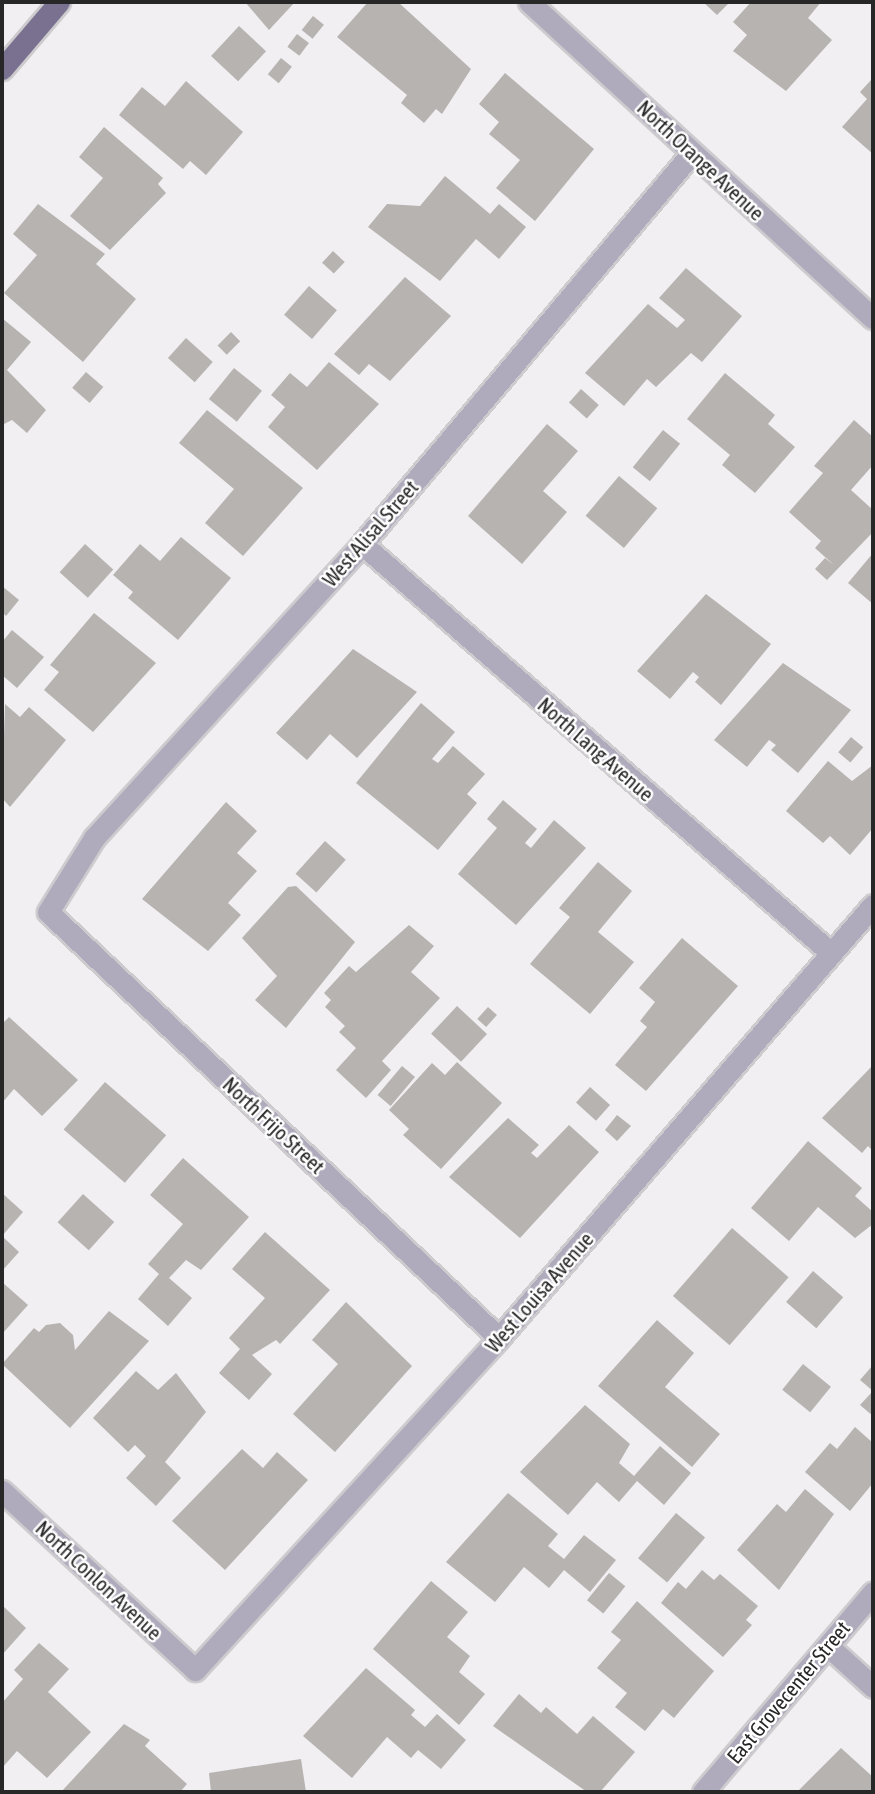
<!DOCTYPE html>
<html>
<head>
<meta charset="utf-8">
<style>
  body { margin:0 }
  #map { position:relative; width:875px; height:1794px; overflow:hidden; background:#f1eff2; font-family:"Asap Condensed",sans-serif }
  div>[style] { position:absolute }
  [style*='--x'] { left:calc(var(--x)*1px); top:calc(var(--y)*1px); width:calc(var(--w)*1px); rotate:calc(var(--a)*1deg) }
  .building>* { inset:0; background:#b7b3b1; transform-origin:0 0 }
  .roads { filter:drop-shadow(2px 0 #cdcbce) drop-shadow(-2px 0 #cdcbce) drop-shadow(0 2px #cdcbce) drop-shadow(0 -2px #cdcbce) }
  .minor>* { height:21px; margin:-10.5px; padding:0 10.5px; transform-origin:10.5px; border-radius:10.5px; background:#afabbc }
  .major>* { height:21px; margin:-10.5px; padding:0 10.5px; transform-origin:10.5px; border-radius:10.5px; background:#79718f }
  span { translate:-50% -50%; white-space:nowrap; text-align:center; line-height:1.15; -webkit-text-stroke:5px #fff; paint-order:stroke }
  .street-label { font-size:21px; color:#272728 }
  .frame { position:absolute; inset:0; border:4px solid #272728; pointer-events:none }
</style>
</head>
<body>
<div id="map">
  <div class="building">
    <i style="clip-path:polygon(245px 2px,295px 2px,269px 30px)"></i>
    <i style="clip-path:polygon(368px 2px,398px 2px,471px 69px,442px 114px,436px 109px,424px 123px,401px 103px,407px 95px,337px 37px)"></i>
    <i style="clip-path:polygon(703px 2px,730px 2px,717px 15px)"></i>
    <i style="clip-path:polygon(751px 2px,821px 2px,808px 18px,832px 40px,786px 91px,733px 51px,747px 35px,733px 22px)"></i>
    <i style="left:313px;top:16px;width:14px;height:18px;rotate:39deg"></i>
    <i style="left:239px;top:26px;width:37px;height:41px;rotate:43deg"></i>
    <i style="left:297px;top:34px;width:15px;height:16px;rotate:37deg"></i>
    <i style="left:281px;top:58px;width:14px;height:21px;rotate:39deg"></i>
    <i style="clip-path:polygon(505px 73px,594px 149px,535px 221px,496px 188px,520px 160px,489px 134px,499px 122px,479px 104px)"></i>
    <i style="clip-path:polygon(871px 80px,873px 82px,873px 154px,842px 127px,867px 99px,860px 92px)"></i>
    <i style="clip-path:polygon(186px 81px,243px 132px,206px 175px,190px 161px,183px 169px,119px 115px,142px 87px,165px 106px)"></i>
    <i style="clip-path:polygon(104px 127px,163px 178px,158px 184px,166px 193px,110px 250px,70px 216px,103px 178px,79px 157px)"></i>
    <i style="clip-path:polygon(445px 176px,490px 214px,499px 204px,526px 227px,499px 259px,476px 239px,440px 281px,368px 227px,387px 204px,420px 206px)"></i>
    <i style="clip-path:polygon(38px 204px,105px 254px,96px 264px,136px 299px,83px 362px,4px 293px,37px 255px,13px 234px)"></i>
    <i style="left:333px;top:251px;width:16px;height:16px;rotate:43deg"></i>
    <i style="clip-path:polygon(686px 268px,742px 316px,702px 362px,691px 353px,656px 387px,647px 379px,624px 406px,585px 373px,648px 304px,677px 328px,685px 320px,659px 298px)"></i>
    <i style="clip-path:polygon(405px 277px,451px 316px,390px 381px,369px 364px,359px 375px,334px 354px)"></i>
    <i style="left:309px;top:286px;width:37px;height:38px;rotate:41deg"></i>
    <i style="clip-path:polygon(2px 318px,31px 342px,7px 370px,46px 410px,27px 433px,12px 420px,2px 425px)"></i>
    <i style="left:231px;top:332px;width:13px;height:19px;rotate:45deg"></i>
    <i style="left:186px;top:338px;width:36px;height:27px;rotate:42deg"></i>
    <i style="clip-path:polygon(329px 362px,379px 404px,317px 470px,268px 427px,285px 407px,271px 395px,290px 373px,307px 387px)"></i>
    <i style="left:234px;top:368px;width:36px;height:40px;rotate:39deg"></i>
    <i style="left:86px;top:372px;width:23px;height:21px;rotate:41deg"></i>
    <i style="clip-path:polygon(725px 373px,775px 415px,768px 424px,795px 447px,755px 493px,722px 465px,730px 455px,687px 419px)"></i>
    <i style="left:581px;top:389px;width:24px;height:18px;rotate:42deg"></i>
    <i style="clip-path:polygon(207px 410px,303px 488px,243px 556px,205px 523px,234px 489px,179px 443px)"></i>
    <i style="clip-path:polygon(854px 420px,873px 437px,873px 465px,851px 490px,873px 510px,873px 532px,827px 580px,815px 569px,825px 558px,834px 565px,815px 548px,821px 541px,789px 512px,823px 473px,814px 466px)"></i>
    <i style="clip-path:polygon(547px 424px,578px 451px,543px 491px,567px 512px,522px 564px,468px 516px)"></i>
    <i style="left:663px;top:430px;width:22px;height:48px;rotate:39deg"></i>
    <i style="left:619px;top:476px;width:50px;height:52px;rotate:40deg"></i>
    <i style="clip-path:polygon(181px 537px,231px 578px,178px 640px,128px 598px,133px 592px,113px 575px,140px 544px,160px 561px)"></i>
    <i style="left:85px;top:544px;width:38px;height:38px;rotate:42deg"></i>
    <i style="clip-path:polygon(873px 553px,873px 604px,848px 583px)"></i>
    <i style="clip-path:polygon(2px 586px,19px 600px,6px 616px,2px 612px)"></i>
    <i style="clip-path:polygon(706px 594px,771px 644px,721px 705px,695px 682px,699px 677px,693px 672px,670px 699px,637px 671px)"></i>
    <i style="clip-path:polygon(94px 613px,156px 663px,93px 732px,44px 690px,59px 672px,50px 665px)"></i>
    <i style="clip-path:polygon(12px 630px,44px 657px,17px 688px,2px 675px,2px 642px)"></i>
    <i style="clip-path:polygon(353px 649px,417px 692px,357px 758px,330px 734px,307px 760px,276px 733px)"></i>
    <i style="clip-path:polygon(783px 663px,851px 710px,798px 773px,771px 750px,776px 745px,769px 740px,747px 767px,714px 740px)"></i>
    <i style="clip-path:polygon(421px 703px,455px 732px,432px 759px,438px 763px,453px 746px,485px 774px,467px 794px,477px 803px,438px 850px,356px 783px)"></i>
    <i style="clip-path:polygon(5px 704px,20px 717px,29px 707px,66px 740px,10px 807px,2px 798px)"></i>
    <i style="left:851px;top:737px;width:16px;height:20px;rotate:40deg"></i>
    <i style="clip-path:polygon(828px 761px,852px 781px,873px 765px,873px 828px,850px 855px,830px 836px,823px 843px,786px 811px)"></i>
    <i style="clip-path:polygon(503px 800px,537px 829px,525px 843px,531px 848px,554px 820px,586px 848px,516px 925px,458px 874px,497px 828px,487px 819px)"></i>
    <i style="clip-path:polygon(226px 802px,257px 831px,237px 853px,257px 871px,228px 903px,241px 915px,208px 951px,142px 899px)"></i>
    <i style="left:325px;top:841px;width:28px;height:44px;rotate:42deg"></i>
    <i style="clip-path:polygon(598px 862px,632px 891px,598px 932px,634px 962px,590px 1014px,530px 964px,570px 917px,559px 908px)"></i>
    <i style="clip-path:polygon(296px 886px,355px 942px,286px 1028px,255px 1000px,277px 976px,242px 938px,288px 887px)"></i>
    <i style="clip-path:polygon(409px 925px,434px 946px,411px 972px,440px 998px,382px 1061px,391px 1070px,366px 1098px,336px 1070px,356px 1048px,339px 1032px,345px 1026px,325px 1007px,331px 1000px,324px 993px,349px 966px,356px 972px)"></i>
    <i style="clip-path:polygon(682px 938px,738px 986px,646px 1091px,615px 1065px,647px 1027px,640px 1021px,655px 1002px,639px 988px)"></i>
    <i style="left:457px;top:1006px;width:41px;height:38px;rotate:43deg"></i>
    <i style="left:488px;top:1007px;width:12px;height:16px;rotate:42deg"></i>
    <i style="clip-path:polygon(9px 1017px,78px 1080px,42px 1116px,14px 1089px,2px 1103px,2px 1024px)"></i>
    <i style="clip-path:polygon(457px 1062px,502px 1103px,441px 1169px,403px 1135px,409px 1129px,389px 1110px,432px 1063px,445px 1075px)"></i>
    <i style="clip-path:polygon(873px 1065px,873px 1151px,868px 1146px,862px 1153px,822px 1118px)"></i>
    <i style="left:402px;top:1066px;width:17px;height:38px;rotate:40deg"></i>
    <i style="left:105px;top:1082px;width:81px;height:63px;rotate:41deg"></i>
    <i style="left:590px;top:1087px;width:27px;height:21px;rotate:42deg"></i>
    <i style="clip-path:polygon(617px 1115px,631px 1126px,617px 1141px,605px 1130px)"></i>
    <i style="clip-path:polygon(508px 1118px,539px 1145px,531px 1153px,537px 1158px,569px 1125px,599px 1152px,520px 1238px,449px 1177px)"></i>
    <i style="clip-path:polygon(808px 1141px,862px 1188px,855px 1196px,873px 1212px,873px 1224px,855px 1238px,818px 1207px,789px 1241px,751px 1208px)"></i>
    <i style="clip-path:polygon(183px 1158px,249px 1217px,201px 1270px,186px 1260px,169px 1278px,192px 1298px,168px 1326px,138px 1299px,159px 1274px,148px 1264px,183px 1224px,150px 1195px)"></i>
    <i style="clip-path:polygon(2px 1193px,23px 1212px,2px 1236px)"></i>
    <i style="left:83px;top:1194px;width:42px;height:38px;rotate:42deg"></i>
    <i style="left:732px;top:1228px;width:75px;height:90px;rotate:41deg"></i>
    <i style="clip-path:polygon(265px 1232px,330px 1290px,280px 1344px,276px 1340px,252px 1355px,272px 1374px,249px 1400px,219px 1373px,240px 1349px,229px 1338px,265px 1298px,232px 1269px)"></i>
    <i style="clip-path:polygon(2px 1236px,19px 1252px,2px 1271px)"></i>
    <i style="left:813px;top:1271px;width:40px;height:41px;rotate:41deg"></i>
    <i style="clip-path:polygon(2px 1282px,28px 1305px,2px 1334px)"></i>
    <i style="clip-path:polygon(346px 1302px,412px 1366px,335px 1452px,293px 1414px,338px 1364px,312px 1340px)"></i>
    <i style="clip-path:polygon(109px 1311px,149px 1341px,70px 1428px,2px 1364px,34px 1328px,39px 1332px,46px 1325px,60px 1323px,73px 1335px,75px 1350px)"></i>
    <i style="clip-path:polygon(657px 1320px,694px 1353px,665px 1387px,720px 1434px,692px 1467px,598px 1386px)"></i>
    <i style="left:803px;top:1364px;width:36px;height:33px;rotate:39deg"></i>
    <i style="clip-path:polygon(873px 1365px,873px 1416px,860px 1405px,873px 1391px,860px 1380px)"></i>
    <i style="clip-path:polygon(136px 1371px,158px 1390px,176px 1373px,206px 1412px,165px 1462px,181px 1478px,156px 1506px,126px 1478px,146px 1456px,135px 1445px,128px 1452px,93px 1418px)"></i>
    <i style="clip-path:polygon(585px 1405px,630px 1444px,619px 1463px,634px 1476px,660px 1446px,691px 1473px,664px 1505px,637px 1481px,619px 1502px,597px 1482px,568px 1515px,520px 1472px)"></i>
    <i style="clip-path:polygon(855px 1427px,873px 1443px,873px 1483px,850px 1511px,805px 1472px,830px 1443px,837px 1449px)"></i>
    <i style="clip-path:polygon(242px 1449px,263px 1468px,277px 1452px,308px 1480px,225px 1570px,172px 1521px)"></i>
    <i style="clip-path:polygon(805px 1489px,834px 1514px,779px 1590px,737px 1550px,777px 1504px,786px 1512px)"></i>
    <i style="clip-path:polygon(508px 1493px,558px 1534px,548px 1546px,564px 1559px,584px 1535px,616px 1560px,590px 1592px,564px 1570px,549px 1588px,524px 1567px,495px 1602px,446px 1562px)"></i>
    <i style="left:676px;top:1513px;width:38px;height:59px;rotate:40deg"></i>
    <i style="clip-path:polygon(702px 1570px,714px 1580px,720px 1574px,758px 1606px,746px 1620px,752px 1625px,723px 1657px,661px 1603px,678px 1582px,686px 1589px)"></i>
    <i style="left:609px;top:1573px;width:21px;height:35px;rotate:39deg"></i>
    <i style="clip-path:polygon(431px 1581px,468px 1612px,447px 1637px,470px 1656px,459px 1672px,485px 1694px,459px 1725px,373px 1649px)"></i>
    <i style="clip-path:polygon(637px 1601px,714px 1671px,674px 1718px,663px 1709px,645px 1731px,615px 1707px,627px 1693px,597px 1668px,621px 1640px,611px 1632px)"></i>
    <i style="clip-path:polygon(2px 1605px,26px 1628px,2px 1655px)"></i>
    <i style="clip-path:polygon(39px 1643px,69px 1669px,48px 1692px,91px 1732px,47px 1778px,17px 1751px,2px 1768px,2px 1703px,23px 1679px,14px 1670px)"></i>
    <i style="clip-path:polygon(366px 1668px,415px 1710px,411px 1715px,425px 1727px,437px 1714px,466px 1740px,441px 1769px,418px 1750px,411px 1758px,387px 1737px,352px 1778px,303px 1736px)"></i>
    <i style="clip-path:polygon(519px 1694px,541px 1713px,546px 1707px,577px 1734px,593px 1716px,635px 1752px,600px 1792px,587px 1792px,493px 1726px)"></i>
    <i style="clip-path:polygon(124px 1724px,150px 1740px,145px 1746px,187px 1784px,180px 1792px,61px 1792px)"></i>
    <i style="clip-path:polygon(841px 1748px,873px 1777px,873px 1792px,797px 1792px)"></i>
    <i style="clip-path:polygon(301px 1759px,306px 1792px,211px 1792px,209px 1773px)"></i>
  </div>
  <div class="roads">
    <div class="minor">
      <i style="--x:529;--y:2;--w:467;--a:42.6"></i>
      <i style="--x:362;--y:544;--w:622;--a:41.09"></i>
      <i style="--x:499;--y:1338;--w:620;--a:-136.63"></i>
      <i style="--x:48;--y:912;--w:87;--a:-58.1"></i>
      <i style="--x:94;--y:838;--w:398;--a:-47.6"></i>
      <i style="--x:362;--y:544;--w:512;--a:-49.84"></i>
      <i style="--x:2;--y:1491;--w:263;--a:42.8"></i>
      <i style="--x:195;--y:1670;--w:450;--a:-47.5"></i>
      <i style="--x:499;--y:1338;--w:572;--a:-49.18"></i>
      <i style="--x:828;--y:1646;--w:61;--a:42.3"></i>
      <i style="--x:703;--y:1792;--w:262;--a:-49.6"></i>
    </div>
    <div class="major">
      <i style="--x:2;--y:69;--w:88;--a:-49.6"></i>
    </div>
  </div>
  <div class="street-label">
    <span style="left:701px;top:160px;rotate:43deg">North Orange Avenue</span>
    <span style="left:370px;top:533px;rotate:-49deg">West Alisal Street</span>
    <span style="left:596px;top:749px;rotate:41deg">North Lang Avenue</span>
    <span style="left:274px;top:1125px;rotate:43deg">North Frijo Street</span>
    <span style="left:539px;top:1292px;rotate:-49deg">West Louisa Avenue</span>
    <span style="left:99px;top:1580px;rotate:43deg">North Conlon Avenue</span>
    <span style="left:788px;top:1692px;rotate:-50deg">East Grovecenter Street</span>
  </div>
  <div class="frame"></div>
</div>
</body>
</html>
